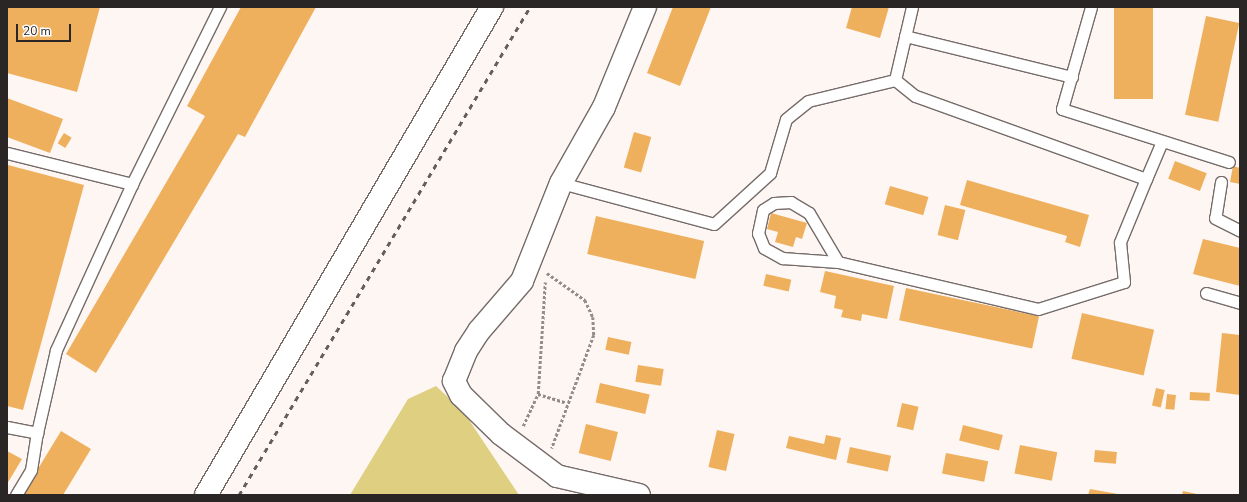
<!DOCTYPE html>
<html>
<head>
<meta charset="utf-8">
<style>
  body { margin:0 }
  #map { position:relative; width:1247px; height:502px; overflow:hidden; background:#fef6f3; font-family:"Nunito Sans",sans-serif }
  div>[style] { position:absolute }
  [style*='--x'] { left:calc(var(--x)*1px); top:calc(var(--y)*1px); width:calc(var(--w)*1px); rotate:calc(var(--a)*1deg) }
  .green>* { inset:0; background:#ded080 }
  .building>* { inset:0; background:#efb05e; transform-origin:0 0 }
  .path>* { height:2.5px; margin-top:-1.25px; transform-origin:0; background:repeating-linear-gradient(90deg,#928c8a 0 3px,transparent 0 5px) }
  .roads { filter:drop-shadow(1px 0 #756c69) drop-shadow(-1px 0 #756c69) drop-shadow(0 1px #756c69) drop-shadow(0 -1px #756c69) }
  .service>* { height:11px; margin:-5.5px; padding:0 5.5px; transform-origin:5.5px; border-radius:5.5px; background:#fff }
  .minor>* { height:22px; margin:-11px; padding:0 11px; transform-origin:11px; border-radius:11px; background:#fff }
  .rail>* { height:3px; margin-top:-1.5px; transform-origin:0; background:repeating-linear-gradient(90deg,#635e5d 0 5px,transparent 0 10px) }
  span { translate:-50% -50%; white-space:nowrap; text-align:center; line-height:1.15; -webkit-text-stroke:3px #fff; paint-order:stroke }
  .frame { position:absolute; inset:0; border:8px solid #2a2625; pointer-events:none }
  .scale { position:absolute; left:16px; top:24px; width:55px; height:18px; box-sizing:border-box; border:2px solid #2a2625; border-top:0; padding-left:5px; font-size:12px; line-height:14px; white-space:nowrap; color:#2a2625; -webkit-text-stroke:3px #fff; paint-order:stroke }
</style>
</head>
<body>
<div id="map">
  <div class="green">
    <i style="clip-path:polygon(436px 386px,463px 411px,519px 495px,350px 495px,408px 399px)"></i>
  </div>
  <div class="building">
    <i style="clip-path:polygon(7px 7px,100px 7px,77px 92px,7px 73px)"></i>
    <i style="clip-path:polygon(241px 7px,316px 7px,245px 137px,238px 134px,96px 373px,66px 354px,205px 116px,187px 106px)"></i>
    <i style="clip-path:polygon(673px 7px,711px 7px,680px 86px,647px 73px)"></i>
    <i style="clip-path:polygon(852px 7px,889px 7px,880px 38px,846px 28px)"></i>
    <i style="left:1114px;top:7px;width:39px;height:92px"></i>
    <i style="left:1206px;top:16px;width:34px;height:101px;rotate:12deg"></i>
    <i style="clip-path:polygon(7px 98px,63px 119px,50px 153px,7px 137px)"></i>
    <i style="left:634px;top:132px;width:18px;height:37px;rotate:16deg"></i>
    <i style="left:64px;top:133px;width:9px;height:12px;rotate:32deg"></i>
    <i style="left:1175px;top:161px;width:34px;height:19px;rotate:21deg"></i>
    <i style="clip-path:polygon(8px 165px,84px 185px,23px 410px,7px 406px)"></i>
    <i style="clip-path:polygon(1233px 166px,1240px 168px,1240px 184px,1230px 182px)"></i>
    <i style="clip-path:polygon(967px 180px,1089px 215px,1080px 247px,1065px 242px,1067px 236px,960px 205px)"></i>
    <i style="left:890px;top:186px;width:40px;height:19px;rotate:16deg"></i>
    <i style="left:945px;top:205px;width:21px;height:31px;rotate:14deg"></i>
    <i style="clip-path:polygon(771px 213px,807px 223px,802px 239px,796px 237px,793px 247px,775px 242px,778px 232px,767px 229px)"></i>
    <i style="left:596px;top:216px;width:111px;height:39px;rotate:13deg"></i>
    <i style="clip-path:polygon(1203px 239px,1240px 248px,1240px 286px,1193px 274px)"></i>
    <i style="clip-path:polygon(825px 271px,894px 286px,887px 319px,862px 314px,861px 321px,841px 317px,843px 310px,834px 308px,836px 296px,820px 292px)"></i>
    <i style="left:766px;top:274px;width:26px;height:12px;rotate:13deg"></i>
    <i style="left:906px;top:288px;width:136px;height:33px;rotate:12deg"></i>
    <i style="left:1082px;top:313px;width:74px;height:47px;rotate:13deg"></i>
    <i style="clip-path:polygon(1222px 333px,1240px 335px,1240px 395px,1216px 392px)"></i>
    <i style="left:608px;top:337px;width:24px;height:13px;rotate:12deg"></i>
    <i style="left:638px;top:365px;width:26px;height:17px;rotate:9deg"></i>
    <i style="left:600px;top:383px;width:51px;height:20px;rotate:13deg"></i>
    <i style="left:1156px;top:388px;width:9px;height:18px;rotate:13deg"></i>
    <i style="left:1190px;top:392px;width:20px;height:8px;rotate:3deg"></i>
    <i style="left:1167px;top:394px;width:9px;height:15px;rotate:6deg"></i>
    <i style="left:902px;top:403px;width:17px;height:24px;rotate:13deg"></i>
    <i style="left:586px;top:424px;width:33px;height:30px;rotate:14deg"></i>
    <i style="left:963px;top:425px;width:41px;height:16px;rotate:14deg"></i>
    <i style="left:717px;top:430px;width:18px;height:38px;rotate:13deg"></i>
    <i style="clip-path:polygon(61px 431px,91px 449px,63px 495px,22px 495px)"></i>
    <i style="clip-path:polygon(826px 435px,841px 438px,836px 460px,786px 448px,789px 436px,824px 444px)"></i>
    <i style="left:1020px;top:445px;width:38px;height:29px;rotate:11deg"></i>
    <i style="left:850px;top:447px;width:42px;height:16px;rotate:12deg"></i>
    <i style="left:1095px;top:450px;width:22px;height:12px;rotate:5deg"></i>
    <i style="clip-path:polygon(7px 451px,22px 459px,7px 484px)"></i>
    <i style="left:946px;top:453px;width:43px;height:21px;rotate:11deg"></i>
    <i style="clip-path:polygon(1090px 489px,1118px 494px,1118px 495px,1088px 495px)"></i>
    <i style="clip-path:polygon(1183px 491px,1197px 494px,1197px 495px,1182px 495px)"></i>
  </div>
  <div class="path">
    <i style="--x:547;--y:273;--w:47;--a:35.4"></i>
    <i style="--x:585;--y:300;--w:19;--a:65"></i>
    <i style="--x:593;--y:317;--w:18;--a:87"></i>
    <i style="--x:594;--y:335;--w:121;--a:110.4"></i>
    <i style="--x:538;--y:394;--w:30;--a:17"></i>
    <i style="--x:523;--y:426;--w:35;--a:-65"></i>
    <i style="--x:538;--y:394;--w:112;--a:-86.4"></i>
  </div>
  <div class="roads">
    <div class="service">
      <i style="--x:1091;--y:7;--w:106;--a:105.9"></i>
      <i style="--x:1062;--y:109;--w:175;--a:17.6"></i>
      <i style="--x:905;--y:36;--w:172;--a:13.8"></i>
      <i style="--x:7;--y:153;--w:129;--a:13.9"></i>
      <i style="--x:1146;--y:179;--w:39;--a:-67"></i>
      <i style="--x:1221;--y:182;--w:36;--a:99"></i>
      <i style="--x:1215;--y:218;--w:28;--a:27"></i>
      <i style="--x:561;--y:183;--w:158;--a:15"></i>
      <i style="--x:714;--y:224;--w:76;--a:-42.3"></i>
      <i style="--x:770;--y:173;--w:56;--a:-73.5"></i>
      <i style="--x:786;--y:119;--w:28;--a:-39"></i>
      <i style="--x:808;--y:101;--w:89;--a:-13.6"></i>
      <i style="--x:895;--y:80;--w:75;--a:-76.9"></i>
      <i style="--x:838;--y:262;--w:57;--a:-120.6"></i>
      <i style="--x:809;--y:213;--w:21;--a:-149"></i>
      <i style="--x:791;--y:202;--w:17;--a:177"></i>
      <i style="--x:774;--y:203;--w:13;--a:148"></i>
      <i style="--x:763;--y:210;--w:24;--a:102"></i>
      <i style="--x:758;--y:233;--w:16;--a:68"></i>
      <i style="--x:764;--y:248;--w:21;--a:29"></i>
      <i style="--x:782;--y:258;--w:56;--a:4.1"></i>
      <i style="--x:838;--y:262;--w:205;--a:13.2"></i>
      <i style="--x:1038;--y:309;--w:90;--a:-17.4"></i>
      <i style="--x:1124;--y:282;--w:40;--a:-95.7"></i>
      <i style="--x:1120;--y:242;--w:68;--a:-67.6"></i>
      <i style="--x:1146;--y:179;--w:245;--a:-160.2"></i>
      <i style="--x:915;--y:96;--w:26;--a:-141"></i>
      <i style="--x:1206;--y:293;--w:35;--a:16"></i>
      <i style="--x:7;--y:427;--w:31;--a:11"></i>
      <i style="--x:37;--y:433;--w:85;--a:-77.1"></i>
      <i style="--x:56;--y:350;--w:183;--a:-65.4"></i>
      <i style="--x:132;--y:184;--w:198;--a:-63.6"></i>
      <i style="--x:16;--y:495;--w:29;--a:-59"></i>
      <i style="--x:31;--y:470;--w:37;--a:-81"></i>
    </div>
    <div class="minor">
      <i style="--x:206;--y:495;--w:566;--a:-59.63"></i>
      <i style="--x:639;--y:495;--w:84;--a:-167"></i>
      <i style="--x:557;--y:476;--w:70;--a:-143.1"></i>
      <i style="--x:501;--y:434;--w:56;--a:-135.7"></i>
      <i style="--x:461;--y:395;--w:16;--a:-117"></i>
      <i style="--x:454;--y:381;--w:32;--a:-68"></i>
      <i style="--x:466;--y:351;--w:24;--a:-57"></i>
      <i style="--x:479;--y:331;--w:66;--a:-49.3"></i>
      <i style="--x:522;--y:281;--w:105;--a:-68.3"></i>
      <i style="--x:561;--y:183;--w:87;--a:-60.5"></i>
      <i style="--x:604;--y:107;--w:108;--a:-67.7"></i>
    </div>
  </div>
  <div class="rail">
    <i style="--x:239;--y:495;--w:568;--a:-59.19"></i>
  </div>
  <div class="frame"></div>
  <div class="scale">20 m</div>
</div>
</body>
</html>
